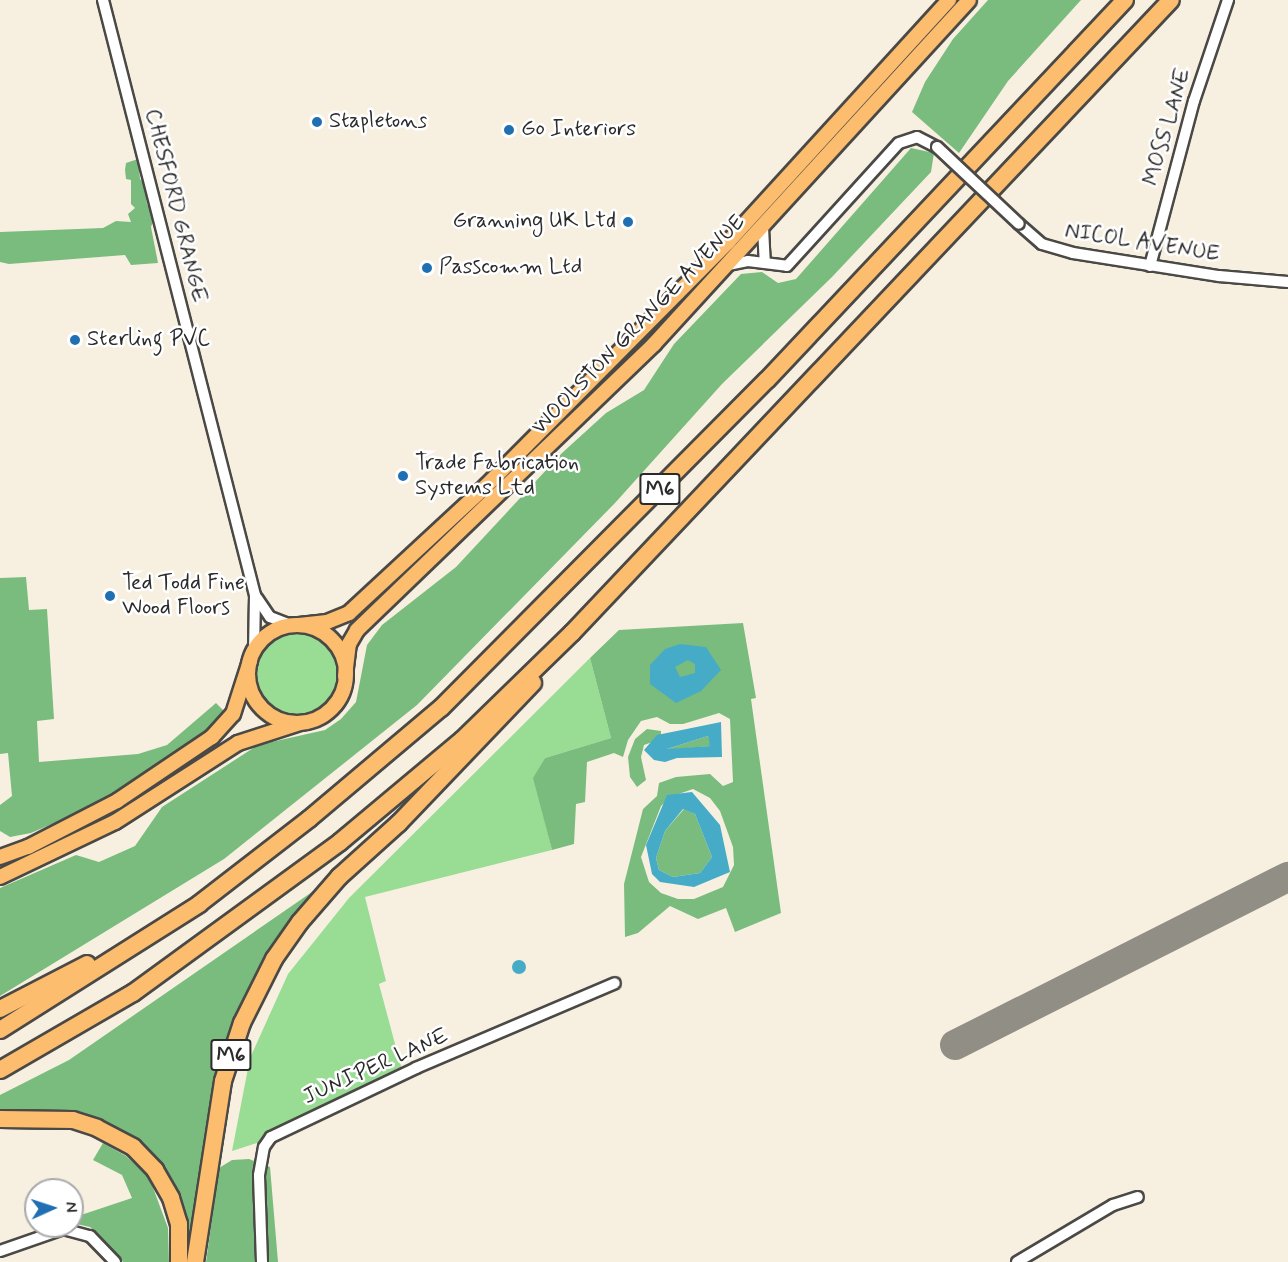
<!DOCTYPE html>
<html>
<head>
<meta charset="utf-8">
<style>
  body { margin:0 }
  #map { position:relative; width:1288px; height:1262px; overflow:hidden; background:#f7f0e1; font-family:Mynerve,sans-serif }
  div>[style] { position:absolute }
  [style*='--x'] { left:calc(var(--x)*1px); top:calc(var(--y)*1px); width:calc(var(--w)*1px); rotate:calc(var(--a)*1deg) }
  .green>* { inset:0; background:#99dc94 }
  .round { border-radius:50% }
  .forest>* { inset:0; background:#7abc7e }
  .water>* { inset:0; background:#46abc6 }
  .taxiway>* { height:30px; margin:-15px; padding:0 15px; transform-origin:15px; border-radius:15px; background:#918e86 }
  .roads { filter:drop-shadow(2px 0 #4a4946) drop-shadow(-2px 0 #4a4946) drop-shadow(0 2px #4a4946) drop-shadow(0 -2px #4a4946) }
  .minor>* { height:10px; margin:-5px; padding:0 5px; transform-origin:5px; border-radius:5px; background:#fff }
  .major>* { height:14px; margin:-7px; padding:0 7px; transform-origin:7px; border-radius:7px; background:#fcbd6f }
  .major>.ring { margin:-7px; padding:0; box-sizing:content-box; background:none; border:14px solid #fcbd6f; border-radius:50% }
  .highway>* { height:16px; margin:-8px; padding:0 8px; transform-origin:8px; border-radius:8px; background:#fcbd6f }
  .bridges { filter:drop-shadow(2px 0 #4a4946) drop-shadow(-2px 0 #4a4946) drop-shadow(0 2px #4a4946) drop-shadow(0 -2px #4a4946) }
  .minor-bridge>* { height:10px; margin:-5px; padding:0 5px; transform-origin:5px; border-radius:5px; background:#fff }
  .dots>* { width:16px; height:16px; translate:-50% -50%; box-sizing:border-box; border:3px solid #fff; border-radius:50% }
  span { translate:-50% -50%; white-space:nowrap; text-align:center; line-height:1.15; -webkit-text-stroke:5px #fff; paint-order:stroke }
  .shield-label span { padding:2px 4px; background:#fff; border:2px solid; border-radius:4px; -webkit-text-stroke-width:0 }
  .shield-label { font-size:21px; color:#2b2b2b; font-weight:700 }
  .poi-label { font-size:22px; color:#2b2b2b }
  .left { translate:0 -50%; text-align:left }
  .right { translate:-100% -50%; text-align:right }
  .street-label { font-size:22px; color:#2b2b2b }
  .north { position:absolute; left:24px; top:1178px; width:60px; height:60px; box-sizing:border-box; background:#fff; border:2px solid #aaa; border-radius:50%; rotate:87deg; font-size:16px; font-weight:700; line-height:24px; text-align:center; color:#2b2b2b }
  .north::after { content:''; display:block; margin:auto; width:21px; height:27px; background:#1f6fb2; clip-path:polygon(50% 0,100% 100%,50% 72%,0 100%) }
</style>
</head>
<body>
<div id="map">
  <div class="green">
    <i class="round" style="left:256px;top:633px;width:82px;height:82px"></i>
    <i style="clip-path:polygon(590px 658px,611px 738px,545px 758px,534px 778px,552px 850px,365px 897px,386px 981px,379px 984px,402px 1070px,257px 1143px,232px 1151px,250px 1058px,288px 974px,349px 898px)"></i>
  </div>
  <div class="forest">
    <i style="clip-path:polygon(988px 0,1081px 0,1008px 81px,959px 153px,912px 112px,925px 82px,953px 39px)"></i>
    <i style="clip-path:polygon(911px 148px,934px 153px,931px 172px,832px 277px,722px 384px,615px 503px,417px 705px,224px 859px,0 996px,0 888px,76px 855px,99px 862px,135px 846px,162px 807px,258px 745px,325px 730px,341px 719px,356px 702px,367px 645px,382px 625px,456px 567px,562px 453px,606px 413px,644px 390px,674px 344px,741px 274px,762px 272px,778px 283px,796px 279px)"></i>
    <i style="clip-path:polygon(138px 159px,140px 179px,145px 185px,147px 204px,155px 216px,151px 227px,158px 263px,131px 265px,125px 255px,9px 264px,0 262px,0 232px,103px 228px,116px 221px,131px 222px,128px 214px,135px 208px,131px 204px,131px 180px,126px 179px,125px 170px,126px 163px)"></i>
    <i style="clip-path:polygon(26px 577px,29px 610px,47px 609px,54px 719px,37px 721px,39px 762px,138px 754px,167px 745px,216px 703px,225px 712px,214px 727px,176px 757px,94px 806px,31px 833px,10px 837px,0 831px,0 805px,12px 796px,8px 753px,0 754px,0 578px)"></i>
    <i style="clip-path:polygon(evenodd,743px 623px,756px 698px,751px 699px,781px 913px,735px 932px,726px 908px,698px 919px,670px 906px,638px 933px,625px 937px,624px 884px,643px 809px,657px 796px,659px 783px,676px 777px,710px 774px,723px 786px,733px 782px,730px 719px,719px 713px,683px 724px,670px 724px,657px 717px,641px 721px,628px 740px,623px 757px,614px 753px,587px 762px,585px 802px,576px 804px,574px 844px,552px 850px,533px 778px,545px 758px,611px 738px,590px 658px,619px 630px,743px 623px,693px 789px,710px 798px,720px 811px,733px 847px,734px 865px,723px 887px,694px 899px,678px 899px,661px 893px,649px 882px,641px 857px,661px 806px,670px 797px,693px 789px)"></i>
    <i style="clip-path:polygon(647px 729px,661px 731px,661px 739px,644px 745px,641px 757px,646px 780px,637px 787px,630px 777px,628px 757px,635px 739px)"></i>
    <i style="clip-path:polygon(708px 736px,711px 746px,664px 750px)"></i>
    <i style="clip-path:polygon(684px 809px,695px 814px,712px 857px,700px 873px,673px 877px,659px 870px,656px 858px,665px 831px)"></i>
    <i style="clip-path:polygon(325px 883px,252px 984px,186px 1262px,186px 1235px,136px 1141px,110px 1125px,73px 1113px,37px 1110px,0 1117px,0 1095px,69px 1060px)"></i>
    <i style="clip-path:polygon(103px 1143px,126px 1156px,149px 1177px,168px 1228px,169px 1262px,123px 1262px,90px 1227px,72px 1223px,72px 1218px,132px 1198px,122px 1175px,93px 1160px)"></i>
    <i style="clip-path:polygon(249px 1159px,270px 1167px,278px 1262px,206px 1262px,219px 1168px,232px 1160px)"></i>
  </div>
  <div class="water">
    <i style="clip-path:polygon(evenodd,680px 644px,706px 647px,721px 670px,701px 691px,676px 703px,650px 684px,650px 665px,665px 649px,680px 644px,688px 660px,695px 664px,695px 673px,680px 677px,675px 667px,688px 660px)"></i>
    <i style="clip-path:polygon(evenodd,721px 722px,722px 757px,677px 758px,665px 762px,654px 760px,644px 750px,657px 735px,721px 722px,708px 736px,710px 746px,667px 749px,708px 736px)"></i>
    <i style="clip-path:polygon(evenodd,692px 792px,720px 825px,730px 872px,694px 887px,660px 882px,652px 874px,646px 845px,667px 795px,692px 792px,683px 809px,695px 814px,712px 857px,700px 873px,673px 877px,659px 870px,656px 858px,665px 831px,683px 809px)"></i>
    <i class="round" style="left:512px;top:960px;width:14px;height:14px"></i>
  </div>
  <div class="taxiway">
    <i style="--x:955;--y:1045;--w:373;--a:-26.8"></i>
  </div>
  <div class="roads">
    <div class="minor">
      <i style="--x:103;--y:0;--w:614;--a:75.67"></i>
      <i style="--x:255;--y:595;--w:55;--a:91"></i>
      <i style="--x:1019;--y:224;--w:30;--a:41"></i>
      <i style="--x:1042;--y:244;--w:32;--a:16"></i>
      <i style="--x:1073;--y:253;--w:148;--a:9"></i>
      <i style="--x:1219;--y:276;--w:69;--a:5"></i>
      <i style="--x:763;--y:228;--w:35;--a:87"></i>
      <i style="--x:728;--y:265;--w:20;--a:-11"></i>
      <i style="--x:748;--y:261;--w:39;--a:7"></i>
      <i style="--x:787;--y:266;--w:166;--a:-47.7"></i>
      <i style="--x:899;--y:143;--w:19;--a:-18"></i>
      <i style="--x:917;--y:137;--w:22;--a:27"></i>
      <i style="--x:1150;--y:266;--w:171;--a:-75.1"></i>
      <i style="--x:1194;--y:101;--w:107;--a:-71.4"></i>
      <i style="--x:257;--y:598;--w:23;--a:56"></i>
      <i style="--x:270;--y:617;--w:22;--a:21"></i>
      <i style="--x:0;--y:1251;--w:67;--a:-19.2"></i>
      <i style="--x:63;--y:1229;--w:28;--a:15"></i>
      <i style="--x:90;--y:1236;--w:36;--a:46"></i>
      <i style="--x:262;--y:1262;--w:87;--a:-92"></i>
      <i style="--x:259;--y:1175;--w:28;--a:-80"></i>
      <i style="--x:264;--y:1147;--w:12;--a:-55"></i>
      <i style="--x:271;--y:1137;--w:161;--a:-25.4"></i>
      <i style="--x:416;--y:1068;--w:216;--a:-23.1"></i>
      <i style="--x:1017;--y:1262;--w:112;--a:-30.7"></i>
      <i style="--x:1113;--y:1205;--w:26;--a:-18"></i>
    </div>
    <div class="major">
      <i style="--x:299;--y:625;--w:28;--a:-6"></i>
      <i style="--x:327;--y:622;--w:24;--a:-22"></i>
      <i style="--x:349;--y:613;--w:187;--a:-42.8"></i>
      <i style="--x:486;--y:486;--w:344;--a:-45.2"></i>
      <i style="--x:728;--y:242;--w:328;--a:-47.6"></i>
      <i class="ring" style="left:248px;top:625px;width:84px;height:84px"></i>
      <i style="--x:345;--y:676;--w:32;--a:-83"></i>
      <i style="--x:349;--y:644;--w:16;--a:-60"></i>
      <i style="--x:357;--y:630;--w:412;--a:-43.9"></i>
      <i style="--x:654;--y:344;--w:466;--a:-47.5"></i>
      <i style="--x:0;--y:857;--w:30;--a:-20"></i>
      <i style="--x:28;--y:847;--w:100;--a:-27.3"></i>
      <i style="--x:117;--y:801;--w:115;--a:-34"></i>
      <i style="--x:212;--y:737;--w:31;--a:-48"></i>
      <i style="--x:233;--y:714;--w:56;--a:-72.2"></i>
      <i style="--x:0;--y:877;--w:127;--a:-25.6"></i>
      <i style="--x:115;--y:822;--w:146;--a:-32.7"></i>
      <i style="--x:238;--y:743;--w:65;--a:-17.9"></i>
    </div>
    <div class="highway">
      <i style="--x:0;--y:1009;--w:98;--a:-27.3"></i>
      <i style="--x:0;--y:1030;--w:236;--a:-32.3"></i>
      <i style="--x:199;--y:904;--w:139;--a:-37.7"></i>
      <i style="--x:309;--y:819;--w:172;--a:-40.1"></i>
      <i style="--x:441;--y:708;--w:462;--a:-45.2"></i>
      <i style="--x:767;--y:380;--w:522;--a:-46.71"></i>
      <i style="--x:0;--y:1070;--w:154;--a:-30.1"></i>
      <i style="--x:133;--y:993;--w:256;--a:-36.1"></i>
      <i style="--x:340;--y:842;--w:159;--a:-39.9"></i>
      <i style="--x:462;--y:740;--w:153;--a:-44.2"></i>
      <i style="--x:572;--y:633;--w:871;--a:-46.58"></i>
      <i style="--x:0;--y:1119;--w:73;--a:0.8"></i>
      <i style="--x:73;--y:1120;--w:25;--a:18"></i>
      <i style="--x:97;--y:1128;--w:41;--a:27.8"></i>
      <i style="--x:133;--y:1147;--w:32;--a:46"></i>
      <i style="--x:155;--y:1170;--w:32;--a:60"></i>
      <i style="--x:171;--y:1198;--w:27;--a:73"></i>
      <i style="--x:179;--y:1224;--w:38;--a:90"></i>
      <i style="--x:195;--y:1262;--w:183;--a:-81.2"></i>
      <i style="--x:223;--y:1081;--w:61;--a:-71.9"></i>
      <i style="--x:242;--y:1023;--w:72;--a:-63.4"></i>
      <i style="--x:274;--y:959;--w:45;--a:-54.9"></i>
      <i style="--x:300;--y:922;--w:60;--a:-49.1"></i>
      <i style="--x:339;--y:877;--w:81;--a:-42"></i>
      <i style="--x:399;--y:823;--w:194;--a:-46.3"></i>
    </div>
  </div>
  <div class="bridges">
    <div class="minor-bridge">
      <i style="--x:937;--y:147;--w:112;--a:43.2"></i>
    </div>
  </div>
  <div class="dots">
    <i style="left:317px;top:122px;background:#1f6fb2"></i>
    <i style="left:509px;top:130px;background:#1f6fb2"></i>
    <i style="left:628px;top:222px;background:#1f6fb2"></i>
    <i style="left:427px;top:268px;background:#1f6fb2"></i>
    <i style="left:75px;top:340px;background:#1f6fb2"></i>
    <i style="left:403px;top:476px;background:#1f6fb2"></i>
    <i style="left:110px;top:596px;background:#1f6fb2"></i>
  </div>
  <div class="shield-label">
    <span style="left:660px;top:489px">M6</span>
    <span style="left:231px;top:1055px">M6</span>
  </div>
  <div class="poi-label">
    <span class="left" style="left:329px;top:122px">Stapletons</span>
    <span class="left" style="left:521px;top:130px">Go Interiors</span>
    <span class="right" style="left:616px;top:222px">Granning UK Ltd</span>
    <span class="left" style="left:439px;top:268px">Passcomm Ltd</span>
    <span class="left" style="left:87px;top:340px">Sterling PVC</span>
    <span class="left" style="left:415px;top:476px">Trade Fabrication<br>Systems Ltd</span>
    <span class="left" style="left:122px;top:596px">Ted Todd Fine<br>Wood Floors</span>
  </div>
  <div class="street-label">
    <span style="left:1168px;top:127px;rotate:-74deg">MOSS LANE</span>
    <span style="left:175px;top:206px;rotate:76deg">CHESFORD GRANGE</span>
    <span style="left:1142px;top:243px;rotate:9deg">NICOL AVENUE</span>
    <span style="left:639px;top:325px;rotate:-46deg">WOOLSTON GRANGE AVENUE</span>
    <span style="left:376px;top:1067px;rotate:-24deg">JUNIPER LANE</span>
  </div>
  <div class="north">N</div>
</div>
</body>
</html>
